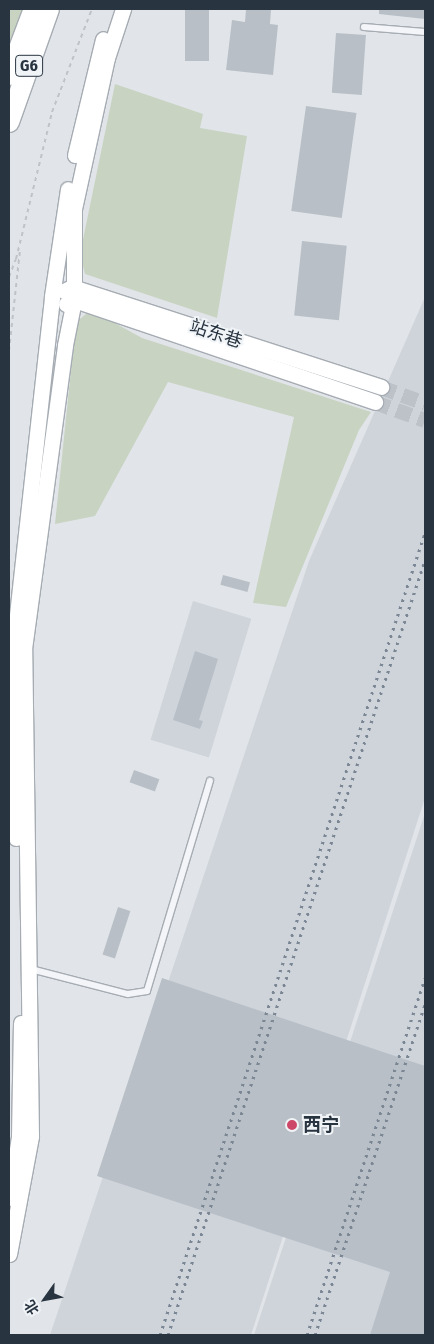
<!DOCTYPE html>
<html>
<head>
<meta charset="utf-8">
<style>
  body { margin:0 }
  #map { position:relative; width:434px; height:1344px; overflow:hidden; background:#e1e5e9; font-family:"Fira Sans Condensed","Noto Sans SC",sans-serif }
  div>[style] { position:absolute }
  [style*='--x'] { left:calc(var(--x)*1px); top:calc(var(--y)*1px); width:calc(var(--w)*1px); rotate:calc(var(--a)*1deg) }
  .built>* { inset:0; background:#cfd4db; transform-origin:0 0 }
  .green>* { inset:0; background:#c8d3c2 }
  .building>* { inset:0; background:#b8bfc6; transform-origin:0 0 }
  .secondary-tunnel>* { height:15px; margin-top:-7.5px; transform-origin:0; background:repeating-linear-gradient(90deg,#bcc2c7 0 15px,transparent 0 23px) }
  .path>* { height:2px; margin-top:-1px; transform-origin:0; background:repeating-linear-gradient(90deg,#bfc3c8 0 4px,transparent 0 8px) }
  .roads { filter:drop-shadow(1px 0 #a6acb3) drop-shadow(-1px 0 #a6acb3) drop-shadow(0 1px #a6acb3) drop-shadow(0 -1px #a6acb3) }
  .lane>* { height:5.5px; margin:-2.75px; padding:0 2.75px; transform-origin:2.75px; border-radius:2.75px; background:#f4f5f8 }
  .secondary>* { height:15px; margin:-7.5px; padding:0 7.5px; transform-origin:7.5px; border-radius:7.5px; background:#fff }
  .highway>* { height:20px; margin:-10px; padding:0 10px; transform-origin:10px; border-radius:10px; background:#fff }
  .rail>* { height:3px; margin-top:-1.5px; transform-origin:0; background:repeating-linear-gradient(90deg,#7a8693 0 2.5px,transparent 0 7.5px) }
  .dots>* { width:14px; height:14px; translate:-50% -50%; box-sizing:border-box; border:2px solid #f0f4f7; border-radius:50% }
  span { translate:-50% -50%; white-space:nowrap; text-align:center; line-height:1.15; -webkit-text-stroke:4px #f0f4f7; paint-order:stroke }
  .shield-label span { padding:1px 4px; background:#f0f4f7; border:1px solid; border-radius:4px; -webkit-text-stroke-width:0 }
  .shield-label { font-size:16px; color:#293441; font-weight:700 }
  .street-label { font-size:18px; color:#293441 }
  .poi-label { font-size:18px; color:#293441; font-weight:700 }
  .left { translate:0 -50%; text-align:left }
  .frame { position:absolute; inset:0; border:10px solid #293441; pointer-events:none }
  .north { position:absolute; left:20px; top:1274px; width:50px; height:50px; -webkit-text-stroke:4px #f0f4f7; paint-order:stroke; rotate:238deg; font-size:14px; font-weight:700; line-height:20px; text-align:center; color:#293441 }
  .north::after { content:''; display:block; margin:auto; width:18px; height:22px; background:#293441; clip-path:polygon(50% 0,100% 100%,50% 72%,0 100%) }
</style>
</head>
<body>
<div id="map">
  <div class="built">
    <i style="clip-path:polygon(425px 297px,425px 798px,251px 1335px,50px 1335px,309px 561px)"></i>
    <i style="left:193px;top:601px;width:61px;height:145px;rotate:17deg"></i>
    <i style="clip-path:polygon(425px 813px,425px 1198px,380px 1335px,254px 1335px)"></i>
  </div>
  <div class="green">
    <i style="clip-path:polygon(9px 9px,27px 9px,9px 59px)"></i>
    <i style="clip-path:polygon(115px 84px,203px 114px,200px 128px,247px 136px,217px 318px,85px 274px,80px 254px)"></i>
    <i style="clip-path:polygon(91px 310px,142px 338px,371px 412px,359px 430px,286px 607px,253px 603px,294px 417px,168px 382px,95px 516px,55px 524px,76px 322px)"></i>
  </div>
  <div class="building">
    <i style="left:185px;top:9px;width:24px;height:52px"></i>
    <i style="clip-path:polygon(246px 9px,271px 9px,270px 24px,278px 25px,273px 75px,226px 70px,232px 20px,245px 22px)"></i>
    <i style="clip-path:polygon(379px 9px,425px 9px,425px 19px,379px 14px)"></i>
    <i style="left:336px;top:33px;width:30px;height:60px;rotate:4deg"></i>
    <i style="left:306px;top:106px;width:51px;height:106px;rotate:8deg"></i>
    <i style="left:302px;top:241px;width:45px;height:75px;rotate:6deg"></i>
    <i style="left:223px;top:575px;width:28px;height:10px;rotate:15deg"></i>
    <i style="clip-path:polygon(195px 651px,218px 659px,199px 720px,203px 721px,200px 729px,173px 720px)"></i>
    <i style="left:134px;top:770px;width:27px;height:13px;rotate:20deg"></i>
    <i style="left:118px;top:907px;width:13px;height:50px;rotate:18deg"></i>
    <i style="clip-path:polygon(162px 978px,425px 1066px,425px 1335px,370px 1335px,390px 1272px,97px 1176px)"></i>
  </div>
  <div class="secondary-tunnel">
    <i style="--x:381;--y:387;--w:47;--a:20"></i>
    <i style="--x:375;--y:402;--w:53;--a:19.8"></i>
  </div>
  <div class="path">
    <i style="--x:9;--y:277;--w:19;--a:-69"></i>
    <i style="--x:16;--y:259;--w:151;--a:-76.2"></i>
    <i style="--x:52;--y:112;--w:110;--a:-68.8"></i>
    <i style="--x:9;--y:351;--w:103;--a:-83.8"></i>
  </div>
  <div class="roads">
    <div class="lane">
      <i style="--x:364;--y:27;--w:61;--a:4.7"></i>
      <i style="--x:31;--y:969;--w:100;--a:14.5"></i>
      <i style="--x:128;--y:994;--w:19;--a:-9"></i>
      <i style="--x:147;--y:991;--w:219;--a:-73.3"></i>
    </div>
    <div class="secondary">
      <i style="--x:75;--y:155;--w:119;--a:-76.4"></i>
      <i style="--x:64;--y:291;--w:9;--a:-27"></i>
      <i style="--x:72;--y:287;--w:325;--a:17.9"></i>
      <i style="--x:66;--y:304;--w:9;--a:-27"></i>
      <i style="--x:74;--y:300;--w:318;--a:18.7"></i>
      <i style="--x:16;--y:838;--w:187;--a:-90.9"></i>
      <i style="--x:13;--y:651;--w:357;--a:-83.7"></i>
      <i style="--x:52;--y:296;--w:108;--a:-81.5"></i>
      <i style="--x:9;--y:1198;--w:62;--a:-80.7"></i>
      <i style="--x:19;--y:1137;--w:114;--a:-89"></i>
      <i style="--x:9;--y:1254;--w:120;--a:-79.4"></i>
      <i style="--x:31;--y:1136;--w:487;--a:-90.8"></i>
      <i style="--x:24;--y:649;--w:307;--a:-82.3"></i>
      <i style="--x:65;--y:345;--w:46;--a:-78.7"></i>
      <i style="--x:74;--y:300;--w:91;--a:-90"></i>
      <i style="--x:74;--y:209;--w:155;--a:-77.7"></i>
      <i style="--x:107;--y:58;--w:52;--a:-71.9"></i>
    </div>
    <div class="highway">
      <i style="--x:9;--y:75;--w:71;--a:-69.3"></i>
      <i style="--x:9;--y:122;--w:120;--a:-70.5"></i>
    </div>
  </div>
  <div class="rail">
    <i style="--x:160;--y:1335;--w:845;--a:-71.72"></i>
    <i style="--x:168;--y:1335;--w:817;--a:-71.65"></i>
    <i style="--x:307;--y:1335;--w:376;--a:-71.7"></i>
    <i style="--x:315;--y:1335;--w:349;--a:-71.6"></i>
  </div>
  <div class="dots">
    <i style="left:292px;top:1125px;background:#cd4768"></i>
  </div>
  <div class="shield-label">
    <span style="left:29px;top:66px">G6</span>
  </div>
  <div class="street-label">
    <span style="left:216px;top:334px;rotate:18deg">站东巷</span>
  </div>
  <div class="poi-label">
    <span class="left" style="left:303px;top:1125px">西宁</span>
  </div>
  <div class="frame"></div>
  <div class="north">北</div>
</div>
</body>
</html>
